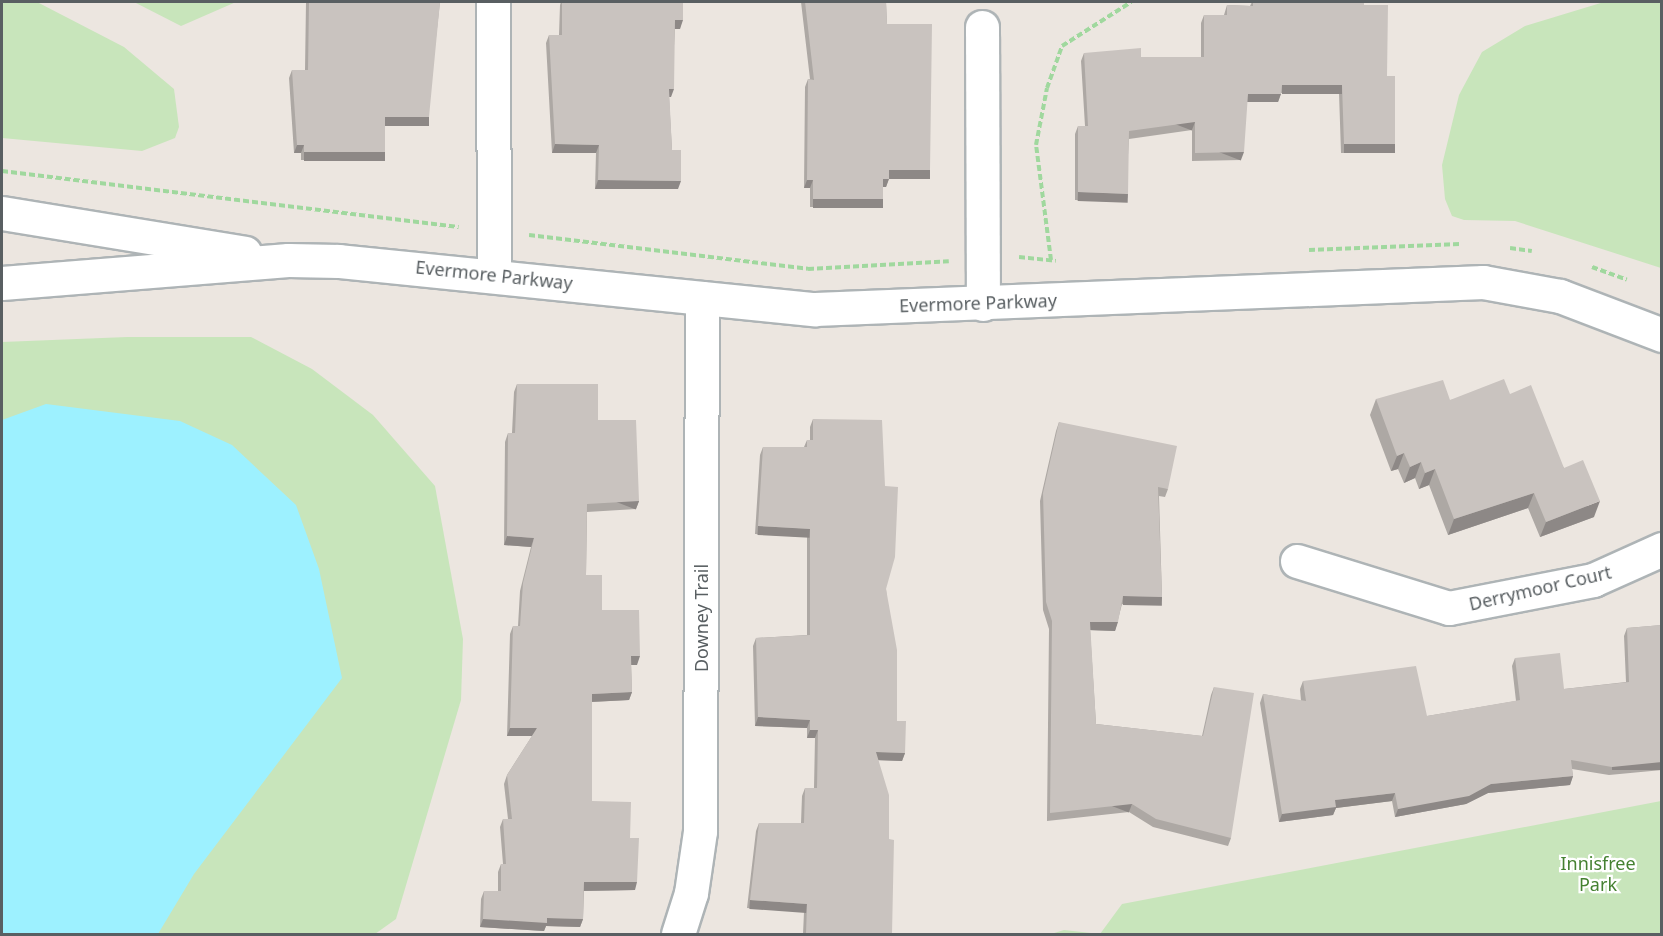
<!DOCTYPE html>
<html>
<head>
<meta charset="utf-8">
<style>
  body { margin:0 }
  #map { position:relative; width:1663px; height:936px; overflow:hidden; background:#ece6e0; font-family:"Noto Sans",sans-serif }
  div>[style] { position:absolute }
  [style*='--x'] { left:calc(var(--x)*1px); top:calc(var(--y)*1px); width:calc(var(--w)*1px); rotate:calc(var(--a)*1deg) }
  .green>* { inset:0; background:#c8e5bb }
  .water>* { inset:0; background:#9df1ff }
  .path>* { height:4px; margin-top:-2px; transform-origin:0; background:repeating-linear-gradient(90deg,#a0d89e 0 6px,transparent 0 9px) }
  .roads { filter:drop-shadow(2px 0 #aeb4b6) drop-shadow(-2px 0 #aeb4b6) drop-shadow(0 2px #aeb4b6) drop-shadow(0 -2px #aeb4b6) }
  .minor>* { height:33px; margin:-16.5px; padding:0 16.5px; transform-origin:16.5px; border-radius:16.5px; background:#fff }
  .wall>* { inset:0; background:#ada8a4 }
  .shaded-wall>* { inset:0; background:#8d8886; transform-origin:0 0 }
  .building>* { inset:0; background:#c9c3bf }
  span { translate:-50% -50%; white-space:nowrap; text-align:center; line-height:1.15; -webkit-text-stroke:4.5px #fff; paint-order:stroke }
  .street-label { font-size:18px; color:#595f62 }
  .park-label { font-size:18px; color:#458131 }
  .frame { position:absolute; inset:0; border:3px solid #595f62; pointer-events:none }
</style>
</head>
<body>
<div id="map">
  <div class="green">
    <i style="clip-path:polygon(2px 2px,37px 2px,124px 47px,174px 89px,179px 127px,175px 138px,142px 151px,2px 138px)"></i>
    <i style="clip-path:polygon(134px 2px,236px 2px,181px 26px)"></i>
    <i style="clip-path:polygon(1604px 2px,1661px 2px,1661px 268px,1515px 221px,1464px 220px,1452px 216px,1445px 199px,1442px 165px,1459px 95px,1482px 52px,1525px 26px)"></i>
    <i style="clip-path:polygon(127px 337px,251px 337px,312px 369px,373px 415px,435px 486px,463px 639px,461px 700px,396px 919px,375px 934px,2px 934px,2px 342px)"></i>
    <i style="clip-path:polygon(1661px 801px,1661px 934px,1051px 934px,1064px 930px,1100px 934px,1122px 904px)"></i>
  </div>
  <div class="water">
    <i style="clip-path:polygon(46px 404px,180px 421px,232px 445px,296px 505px,319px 569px,342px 678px,194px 874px,158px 934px,2px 934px,2px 420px)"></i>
  </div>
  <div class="path">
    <i style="--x:2;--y:171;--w:460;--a:7"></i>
    <i style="--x:529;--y:235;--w:281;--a:6.9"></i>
    <i style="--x:808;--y:269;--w:141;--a:-3.2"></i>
    <i style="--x:1510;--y:248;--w:22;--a:8"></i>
    <i style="--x:1309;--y:250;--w:151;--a:-2.3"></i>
    <i style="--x:1019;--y:257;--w:37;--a:6"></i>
    <i style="--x:1051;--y:260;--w:116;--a:-97.4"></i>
    <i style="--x:1036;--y:145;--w:58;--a:-79.1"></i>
    <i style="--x:1047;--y:88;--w:45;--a:-70.3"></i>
    <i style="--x:1062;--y:46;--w:82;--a:-32.5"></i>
    <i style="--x:1592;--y:267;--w:37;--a:20"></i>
  </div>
  <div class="roads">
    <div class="minor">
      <i style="--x:493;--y:2;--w:272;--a:89.8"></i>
      <i style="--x:982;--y:27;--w:277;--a:89.8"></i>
      <i style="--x:2;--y:213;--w:246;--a:9.3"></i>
      <i style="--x:2;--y:283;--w:287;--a:-4.6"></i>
      <i style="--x:288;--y:260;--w:51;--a:1.1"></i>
      <i style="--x:339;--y:261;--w:478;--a:5.8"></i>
      <i style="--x:815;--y:309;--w:669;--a:-2.31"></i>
      <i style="--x:1483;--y:282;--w:78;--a:10.3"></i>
      <i style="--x:1560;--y:296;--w:109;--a:20.9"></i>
      <i style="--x:1297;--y:561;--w:159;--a:17.2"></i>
      <i style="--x:1449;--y:608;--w:147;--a:-11"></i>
      <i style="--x:1593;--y:580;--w:76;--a:-24.2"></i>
      <i style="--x:678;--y:934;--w:43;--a:-72.4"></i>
      <i style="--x:691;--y:893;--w:63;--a:-81.7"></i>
      <i style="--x:700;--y:831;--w:533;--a:-89.79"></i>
    </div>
  </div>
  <div class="wall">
    <i style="clip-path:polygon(306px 2px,440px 2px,426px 126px,385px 126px,382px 160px,301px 160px,301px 153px,294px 153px,289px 78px,292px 70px,305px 70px)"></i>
    <i style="clip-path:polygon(561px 2px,683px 2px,680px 29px,675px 29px,671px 97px,669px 97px,672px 150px,678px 189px,595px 189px,596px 153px,552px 153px,546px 43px,549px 35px,559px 35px,560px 5px)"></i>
    <i style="clip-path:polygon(801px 2px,886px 2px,887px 24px,930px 170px,927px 178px,889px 178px,886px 187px,883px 187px,883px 199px,880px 207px,810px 207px,810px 188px,804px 188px,805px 87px,808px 79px,810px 79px)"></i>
    <i style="clip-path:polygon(1252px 2px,1364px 2px,1364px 5px,1387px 76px,1395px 144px,1392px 153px,1341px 153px,1339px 93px,1281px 93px,1278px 102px,1247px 102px,1241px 160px,1192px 161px,1192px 130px,1129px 139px,1125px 202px,1075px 200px,1075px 134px,1078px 126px,1085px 126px,1081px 61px,1084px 53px,1141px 57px,1201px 57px,1201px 23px,1204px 15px,1224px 15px,1227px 5px,1250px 6px)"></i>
    <i style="clip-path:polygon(517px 384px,598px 420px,639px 501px,636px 509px,587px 512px,586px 575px,602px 610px,637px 665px,631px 665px,632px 692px,629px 700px,592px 702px,592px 801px,630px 838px,635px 890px,584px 891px,583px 919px,580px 927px,546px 926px,544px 931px,480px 927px,481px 899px,484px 891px,498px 891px,498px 872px,501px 864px,503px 864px,500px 827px,503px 819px,508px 819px,504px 784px,507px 775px,532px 736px,507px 736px,510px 634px,513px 626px,518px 626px,520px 591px,531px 547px,504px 545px,505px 442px,508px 433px,512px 433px,514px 392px)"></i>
    <i style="clip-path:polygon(1510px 394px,1564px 468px,1594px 517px,1540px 537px,1528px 508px,1448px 535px,1429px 485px,1419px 489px,1415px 478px,1404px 483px,1398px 469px,1391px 471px,1370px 415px,1376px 399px,1450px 400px)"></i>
    <i style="clip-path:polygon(813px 419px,886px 589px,897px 721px,905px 753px,902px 761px,878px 760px,889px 839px,892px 934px,803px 934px,804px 912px,747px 908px,756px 831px,759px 823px,801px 823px,802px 796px,805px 788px,814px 788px,815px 738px,807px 738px,807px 728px,755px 726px,753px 646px,756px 638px,807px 635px,807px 537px,755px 534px,760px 455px,763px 447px,804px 447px,807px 440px,810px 440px,810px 427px)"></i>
    <i style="clip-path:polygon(1059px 422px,1168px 489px,1165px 497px,1159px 496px,1162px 597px,1159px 605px,1122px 604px,1115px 631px,1090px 630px,1096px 724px,1202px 736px,1211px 695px,1214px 687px,1231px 838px,1228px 846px,1153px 827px,1129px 812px,1047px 821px,1049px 629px,1043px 610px,1040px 501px,1056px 431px)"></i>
    <i style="clip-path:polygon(1662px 625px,1662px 770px,1609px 775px,1572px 769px,1573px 776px,1570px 785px,1488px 793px,1466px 804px,1395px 817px,1392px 801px,1336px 808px,1333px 815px,1279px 822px,1260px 703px,1263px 694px,1301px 701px,1300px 689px,1303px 681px,1427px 716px,1516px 701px,1512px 666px,1515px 658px,1564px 689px,1626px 682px,1624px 636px,1627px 628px)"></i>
  </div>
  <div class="shaded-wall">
    <i style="clip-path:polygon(675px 20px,683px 20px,680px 29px,672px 29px)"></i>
    <i style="left:1282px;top:85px;width:60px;height:9px"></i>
    <i style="clip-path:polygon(669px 89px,674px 89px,671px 97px,666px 97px)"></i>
    <i style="clip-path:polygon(1248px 94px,1281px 94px,1278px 102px,1245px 102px)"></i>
    <i style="left:385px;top:117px;width:44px;height:9px"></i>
    <i style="left:1195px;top:122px;width:9px;height:67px;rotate:111deg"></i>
    <i style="clip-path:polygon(555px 144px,599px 145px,596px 153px,552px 153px)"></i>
    <i style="left:1344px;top:144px;width:51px;height:9px"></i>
    <i style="clip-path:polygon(297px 145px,304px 145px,301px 153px,294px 153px)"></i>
    <i style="left:304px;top:152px;width:81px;height:9px"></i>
    <i style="left:1244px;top:152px;width:9px;height:49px;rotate:111deg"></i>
    <i style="left:889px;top:170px;width:41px;height:9px"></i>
    <i style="clip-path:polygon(883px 179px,889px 179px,886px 187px,880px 187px)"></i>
    <i style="clip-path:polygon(598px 180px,681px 181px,678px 189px,595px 189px)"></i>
    <i style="clip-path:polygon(807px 180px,813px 180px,810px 188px,804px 188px)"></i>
    <i style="left:1078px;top:192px;width:50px;height:9px;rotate:2deg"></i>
    <i style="left:813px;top:199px;width:70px;height:9px"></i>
    <i style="clip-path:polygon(1404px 453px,1398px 469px,1391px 471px,1397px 456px)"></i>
    <i style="clip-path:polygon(1421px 462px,1415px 478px,1404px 483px,1410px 467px)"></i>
    <i style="clip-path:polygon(1435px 469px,1429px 485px,1419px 489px,1425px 473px)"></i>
    <i style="clip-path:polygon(1534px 493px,1528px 508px,1448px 535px,1454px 519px)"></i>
    <i style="left:639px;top:501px;width:9px;height:52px;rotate:111deg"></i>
    <i style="clip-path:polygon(1600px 501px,1594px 517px,1540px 537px,1546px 522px)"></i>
    <i style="left:758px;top:526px;width:52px;height:9px;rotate:3deg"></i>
    <i style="clip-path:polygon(507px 536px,534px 538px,531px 547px,504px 545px)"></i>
    <i style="left:1123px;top:596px;width:39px;height:9px;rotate:1deg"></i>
    <i style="clip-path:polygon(1090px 622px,1118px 622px,1115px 631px,1087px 630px)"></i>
    <i style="clip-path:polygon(631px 656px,640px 656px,637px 665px,628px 665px)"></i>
    <i style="clip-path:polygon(632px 692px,629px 700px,589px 702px,592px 694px)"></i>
    <i style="clip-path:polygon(758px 717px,810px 720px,807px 728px,755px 726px)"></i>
    <i style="clip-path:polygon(510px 728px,537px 728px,534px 736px,507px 736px)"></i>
    <i style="clip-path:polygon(810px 730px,818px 730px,815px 738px,807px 738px)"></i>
    <i style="clip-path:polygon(876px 752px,905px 753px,902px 761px,873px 760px)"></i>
    <i style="left:1662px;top:762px;width:8px;height:50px;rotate:90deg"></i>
    <i style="clip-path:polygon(1573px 776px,1570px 785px,1488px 793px,1466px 804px,1395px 817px,1398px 809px,1491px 784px)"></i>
    <i style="clip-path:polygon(1395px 793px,1392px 801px,1336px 808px,1333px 815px,1279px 822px,1282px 814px,1335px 800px)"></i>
    <i style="left:1132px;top:804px;width:9px;height:82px;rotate:111deg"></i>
    <i style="clip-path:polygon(584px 882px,637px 882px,635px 890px,581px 891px)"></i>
    <i style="left:750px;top:900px;width:57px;height:9px;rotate:4deg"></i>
    <i style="clip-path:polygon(547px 918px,583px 919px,580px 927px,546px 926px,544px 931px,480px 927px,483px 919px)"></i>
  </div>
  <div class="building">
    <i style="clip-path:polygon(309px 2px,440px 2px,429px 117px,385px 117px,385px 152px,304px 152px,304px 145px,297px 145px,292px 70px,308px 70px)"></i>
    <i style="clip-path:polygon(562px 2px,683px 2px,683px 20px,675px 20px,674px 89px,669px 89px,672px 150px,681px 150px,681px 181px,598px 180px,599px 145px,555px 144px,549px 35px,562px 35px)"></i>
    <i style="clip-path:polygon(805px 2px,886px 2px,887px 24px,932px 24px,930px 170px,889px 170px,889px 179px,883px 179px,883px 199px,813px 199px,813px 180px,807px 180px,808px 79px,814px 80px)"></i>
    <i style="clip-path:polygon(1253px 2px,1364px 2px,1364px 5px,1388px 5px,1387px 76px,1395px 76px,1395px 144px,1344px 144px,1342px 85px,1282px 85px,1281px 94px,1248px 94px,1244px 152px,1195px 153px,1195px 122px,1129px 131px,1128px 194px,1078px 192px,1078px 126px,1088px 126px,1084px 53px,1141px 48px,1141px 57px,1204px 57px,1204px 15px,1227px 15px,1227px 5px,1253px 6px)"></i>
    <i style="clip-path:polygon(1504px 379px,1510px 394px,1531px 385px,1564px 468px,1583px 460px,1600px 501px,1546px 522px,1534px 493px,1454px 519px,1435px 469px,1425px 473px,1421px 462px,1410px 467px,1404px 453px,1397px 456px,1376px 399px,1443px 380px,1450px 400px)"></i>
    <i style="clip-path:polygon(517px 384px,598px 384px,598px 420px,636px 420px,639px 501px,587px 504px,586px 575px,602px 575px,602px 610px,639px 610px,640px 656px,631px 656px,632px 692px,592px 694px,592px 801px,631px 802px,630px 838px,639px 838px,637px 882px,584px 882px,583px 919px,547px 918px,547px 923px,483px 919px,484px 891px,501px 891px,501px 864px,506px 864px,503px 819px,512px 819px,507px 775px,537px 728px,510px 728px,513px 626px,520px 626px,523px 583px,534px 538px,507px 536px,508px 433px,515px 433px)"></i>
    <i style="clip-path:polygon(813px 419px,882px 420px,885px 486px,898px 487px,895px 557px,886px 589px,897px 650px,897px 721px,906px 721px,905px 753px,876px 752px,889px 795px,889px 839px,894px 840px,892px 934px,806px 934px,807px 904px,750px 900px,759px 823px,804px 823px,805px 788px,817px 788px,818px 730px,810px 730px,810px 720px,758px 717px,756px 638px,810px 635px,810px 529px,758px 526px,763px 447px,807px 447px,807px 440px,813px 440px)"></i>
    <i style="clip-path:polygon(1059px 422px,1177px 446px,1168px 489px,1158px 487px,1162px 597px,1123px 596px,1118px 622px,1090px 622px,1096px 724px,1203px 736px,1214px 687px,1254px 693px,1231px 838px,1156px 819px,1132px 804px,1050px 813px,1052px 621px,1046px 602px,1043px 493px)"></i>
    <i style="clip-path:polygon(1662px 625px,1662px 762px,1612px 767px,1571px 760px,1573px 776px,1491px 784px,1469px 796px,1398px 809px,1395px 793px,1335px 800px,1336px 807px,1282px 814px,1263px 694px,1306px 701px,1303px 681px,1416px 666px,1427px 716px,1520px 700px,1515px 658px,1560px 653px,1564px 689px,1629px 682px,1627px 628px)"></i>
  </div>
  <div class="street-label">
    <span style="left:494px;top:275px;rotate:6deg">Evermore Parkway</span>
    <span style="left:978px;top:303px;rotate:-2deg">Evermore Parkway</span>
    <span style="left:1540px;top:588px;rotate:-13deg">Derrymoor Court</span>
    <span style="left:701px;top:618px;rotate:-90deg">Downey Trail</span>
  </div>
  <div class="park-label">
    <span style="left:1598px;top:874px">Innisfree<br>Park</span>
  </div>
  <div class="frame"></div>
</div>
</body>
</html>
